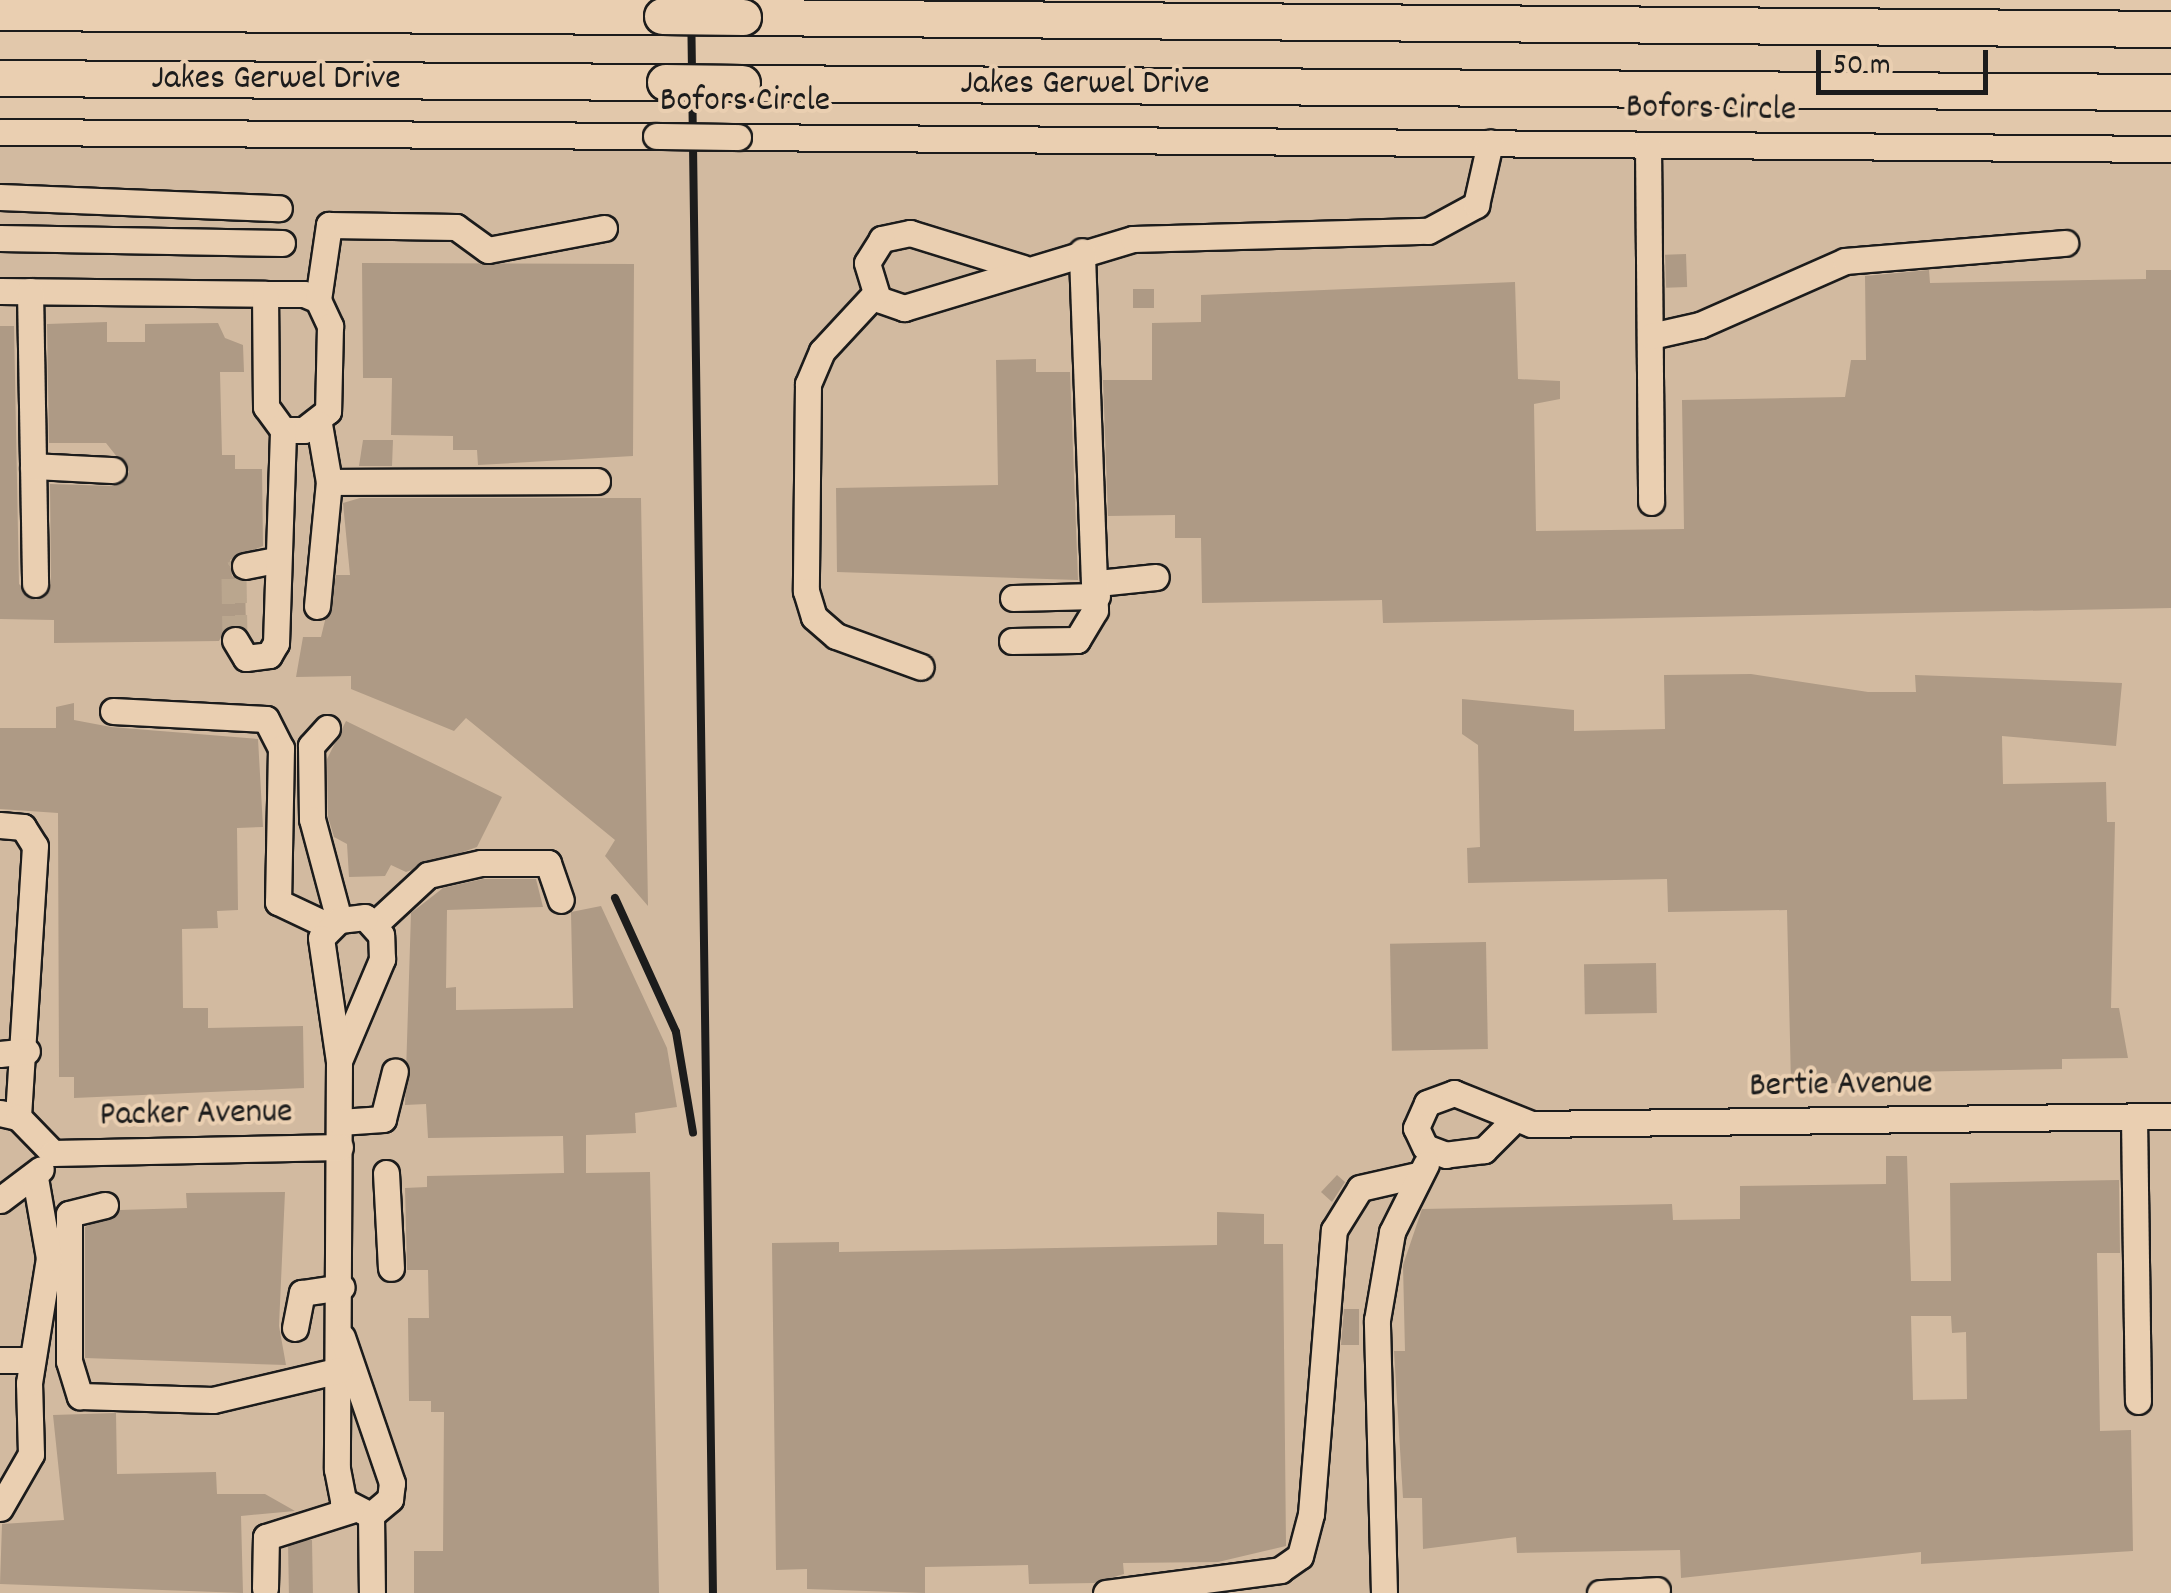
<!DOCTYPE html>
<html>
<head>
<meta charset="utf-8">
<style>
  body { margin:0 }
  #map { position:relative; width:2171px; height:1593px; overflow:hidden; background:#e2c8ab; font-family:Dekko,sans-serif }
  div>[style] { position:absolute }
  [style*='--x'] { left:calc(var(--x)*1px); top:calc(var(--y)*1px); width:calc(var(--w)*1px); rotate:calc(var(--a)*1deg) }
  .built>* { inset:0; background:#d2baa0; transform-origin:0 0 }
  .building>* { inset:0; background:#ae9a85; transform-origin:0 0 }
  .minor-tunnel>* { height:25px; margin-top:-12.5px; transform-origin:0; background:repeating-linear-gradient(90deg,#baa68e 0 25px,transparent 0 37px) }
  .roads { filter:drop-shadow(2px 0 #1c1c1c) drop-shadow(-2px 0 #1c1c1c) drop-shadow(0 2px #1c1c1c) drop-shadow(0 -2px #1c1c1c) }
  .minor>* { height:25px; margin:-12.5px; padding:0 12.5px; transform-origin:12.5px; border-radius:12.5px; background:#eacfb1 }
  .highway>* { height:35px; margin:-17.5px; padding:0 17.5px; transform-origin:17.5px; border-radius:17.5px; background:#eacfb1 }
  .rail>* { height:8px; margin:-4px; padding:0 4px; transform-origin:4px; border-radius:4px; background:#1c1c1c }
  .bridges { filter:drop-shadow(2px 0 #1c1c1c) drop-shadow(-2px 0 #1c1c1c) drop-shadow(0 2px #1c1c1c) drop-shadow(0 -2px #1c1c1c) }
  .minor-bridge>* { height:25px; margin:-12.5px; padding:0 12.5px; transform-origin:12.5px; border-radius:12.5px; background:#eacfb1 }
  .highway-bridge>* { height:35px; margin:-17.5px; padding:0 17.5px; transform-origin:17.5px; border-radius:17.5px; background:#eacfb1 }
  span { translate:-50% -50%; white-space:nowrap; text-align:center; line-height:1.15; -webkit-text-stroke:8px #eacfb1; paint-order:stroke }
  .street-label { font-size:35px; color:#1c1c1c }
  .scale { position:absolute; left:1816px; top:50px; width:172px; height:45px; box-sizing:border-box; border:5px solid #1c1c1c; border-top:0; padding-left:12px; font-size:30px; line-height:35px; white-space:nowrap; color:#1c1c1c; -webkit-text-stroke:8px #eacfb1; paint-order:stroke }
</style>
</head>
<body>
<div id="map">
  <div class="built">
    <i style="left:0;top:145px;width:2171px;height:1448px"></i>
  </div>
  <div class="building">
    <i style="left:1686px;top:254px;width:33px;height:21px;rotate:88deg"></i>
    <i style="clip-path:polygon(362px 263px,634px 264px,633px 456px,478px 465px,477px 450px,453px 450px,453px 436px,391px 435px,392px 378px,363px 378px)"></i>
    <i style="clip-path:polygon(1929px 270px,1930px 283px,2146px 279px,2146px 270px,2171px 270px,2171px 608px,1383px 623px,1382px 600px,1202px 603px,1201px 538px,1175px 538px,1175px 515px,1108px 516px,1103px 380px,1152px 380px,1152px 323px,1201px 322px,1201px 295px,1515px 282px,1518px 379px,1560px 381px,1560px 399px,1534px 404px,1536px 531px,1684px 529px,1682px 400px,1845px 397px,1851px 360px,1866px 360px,1865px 276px)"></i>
    <i style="left:1133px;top:289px;width:21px;height:19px"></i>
    <i style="clip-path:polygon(107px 322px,107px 342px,145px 342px,145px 324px,218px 323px,225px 338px,243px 345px,244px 372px,220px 372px,222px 455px,235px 455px,235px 469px,262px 469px,263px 546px,230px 560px,232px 576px,245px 582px,246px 629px,227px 626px,219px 641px,54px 643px,54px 620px,0 619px,0 326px,14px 326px,19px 584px,36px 600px,51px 584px,50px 484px,113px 486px,129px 472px,106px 443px,49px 443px,47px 324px)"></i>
    <i style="clip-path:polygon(1036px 359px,1036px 372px,1070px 372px,1078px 580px,837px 572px,836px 488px,998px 485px,996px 360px)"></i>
    <i style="clip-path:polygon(363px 440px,393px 440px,392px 466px,359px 466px)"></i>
    <i style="clip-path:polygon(360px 498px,641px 498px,648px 906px,605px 856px,615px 840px,466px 718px,454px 731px,351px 689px,351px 676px,296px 677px,303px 637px,321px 637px,336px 575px,350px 575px,343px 503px)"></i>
    <i style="clip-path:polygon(1751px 674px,1868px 692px,1916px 692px,1915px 675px,2122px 683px,2116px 746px,2002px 736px,2003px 784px,2106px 782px,2107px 822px,2115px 822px,2111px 1008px,2119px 1008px,2128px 1058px,2062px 1059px,2062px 1069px,1906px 1072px,1906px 1082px,1791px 1084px,1787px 910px,1668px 912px,1667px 879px,1468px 883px,1467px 848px,1480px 847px,1478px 745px,1462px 734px,1462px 699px,1574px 710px,1574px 731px,1665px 729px,1664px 675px)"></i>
    <i style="clip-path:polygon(74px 703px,74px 720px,111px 727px,258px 739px,263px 827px,237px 828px,238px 910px,217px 911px,218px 928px,182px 929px,183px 1008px,208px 1008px,208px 1028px,303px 1026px,304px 1088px,74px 1098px,74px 1077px,59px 1077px,58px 813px,0 809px,0 728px,56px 728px,56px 707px)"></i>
    <i style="clip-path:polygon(346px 721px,502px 797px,477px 847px,406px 872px,391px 865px,385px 876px,349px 877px,347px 844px,334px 837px,328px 817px,327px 759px)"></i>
    <i style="clip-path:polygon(483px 879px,536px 879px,543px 907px,447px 910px,446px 988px,456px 987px,456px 1010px,573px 1008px,571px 912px,601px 906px,667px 1048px,677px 1107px,635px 1113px,636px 1133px,586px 1135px,586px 1173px,650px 1172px,659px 1593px,414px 1593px,414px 1551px,443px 1551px,444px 1412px,431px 1412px,431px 1401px,409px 1401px,408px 1318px,429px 1318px,428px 1270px,407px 1270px,405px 1188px,427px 1187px,427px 1176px,564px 1173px,563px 1136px,428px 1138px,426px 1104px,405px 1105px,411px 913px,443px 888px)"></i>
    <i style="left:1486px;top:942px;width:107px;height:96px;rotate:89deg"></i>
    <i style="left:1656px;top:963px;width:50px;height:72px;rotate:89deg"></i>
    <i style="clip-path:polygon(evenodd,1886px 1156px,1907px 1156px,1911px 1281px,1951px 1281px,1950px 1183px,2119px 1180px,2120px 1253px,2097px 1253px,2100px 1431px,2131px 1430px,2133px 1551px,1921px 1564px,1921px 1552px,1681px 1578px,1680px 1550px,1517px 1553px,1516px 1537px,1423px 1549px,1422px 1498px,1403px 1498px,1394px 1351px,1405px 1351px,1403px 1265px,1422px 1209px,1672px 1204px,1673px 1220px,1740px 1219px,1740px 1186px,1886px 1184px,1886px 1156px,1911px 1316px,1951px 1316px,1952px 1333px,1966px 1332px,1967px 1399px,1913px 1400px,1911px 1316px)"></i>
    <i style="clip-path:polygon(1337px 1175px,1345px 1182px,1332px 1202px,1321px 1192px)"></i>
    <i style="clip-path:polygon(285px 1192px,279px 1326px,286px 1365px,85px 1358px,85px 1227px,120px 1210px,187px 1208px,186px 1193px)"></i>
    <i style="clip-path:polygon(1217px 1212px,1264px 1214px,1264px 1244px,1283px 1244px,1286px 1546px,1218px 1562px,1123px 1563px,1124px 1574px,1094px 1583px,1029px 1584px,1028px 1565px,925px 1567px,925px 1593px,807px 1589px,807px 1569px,776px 1570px,772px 1243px,839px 1242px,839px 1252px,1217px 1245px)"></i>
    <i style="clip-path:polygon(1344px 1309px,1359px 1309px,1359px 1345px,1341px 1345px)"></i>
    <i style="clip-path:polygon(116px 1413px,117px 1474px,216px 1472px,217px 1494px,265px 1494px,295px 1511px,241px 1516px,243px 1593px,0 1584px,2px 1524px,64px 1520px,53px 1415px)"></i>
    <i style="left:312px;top:1540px;width:53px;height:24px;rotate:89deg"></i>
  </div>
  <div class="minor-tunnel">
    <i style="--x:235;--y:640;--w:67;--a:-90.9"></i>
    <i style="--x:234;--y:573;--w:13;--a:-32"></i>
  </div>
  <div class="roads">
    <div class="minor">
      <i style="--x:0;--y:132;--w:656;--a:0.35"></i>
      <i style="--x:738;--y:137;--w:1433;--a:0.48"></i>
      <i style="--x:1648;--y:145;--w:357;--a:89.5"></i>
      <i style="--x:0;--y:197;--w:279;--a:2.3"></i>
      <i style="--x:0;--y:238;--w:282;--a:1"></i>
      <i style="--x:1023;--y:268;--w:118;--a:-162.8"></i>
      <i style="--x:910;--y:233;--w:29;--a:168"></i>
      <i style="--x:882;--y:239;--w:28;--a:122"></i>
      <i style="--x:867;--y:263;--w:38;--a:73"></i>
      <i style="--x:878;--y:299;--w:28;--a:19"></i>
      <i style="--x:904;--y:308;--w:239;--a:-16.8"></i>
      <i style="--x:1133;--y:239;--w:295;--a:-1.6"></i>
      <i style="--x:1428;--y:231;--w:55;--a:-28.4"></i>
      <i style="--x:1476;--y:205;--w:64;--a:-77.3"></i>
      <i style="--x:0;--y:291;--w:265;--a:0.6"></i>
      <i style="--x:265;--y:294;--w:39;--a:0"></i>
      <i style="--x:304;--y:294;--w:15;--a:23"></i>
      <i style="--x:318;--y:300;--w:29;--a:65"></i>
      <i style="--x:330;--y:326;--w:85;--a:91.3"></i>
      <i style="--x:328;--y:411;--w:31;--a:142"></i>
      <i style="--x:304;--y:430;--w:21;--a:180"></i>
      <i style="--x:283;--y:430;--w:29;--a:-126"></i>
      <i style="--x:266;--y:407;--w:113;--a:-90.5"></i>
      <i style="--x:30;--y:291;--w:293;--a:89"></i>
      <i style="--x:875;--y:294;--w:78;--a:132.9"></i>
      <i style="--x:822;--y:351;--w:36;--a:113"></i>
      <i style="--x:808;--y:384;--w:207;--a:90.6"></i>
      <i style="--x:806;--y:591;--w:27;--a:73"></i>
      <i style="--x:814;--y:617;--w:29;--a:41"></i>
      <i style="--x:836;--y:636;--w:90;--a:20"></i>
      <i style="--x:318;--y:300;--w:76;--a:-81.7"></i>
      <i style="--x:329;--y:225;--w:127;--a:0.9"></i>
      <i style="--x:456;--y:227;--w:39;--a:36"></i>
      <i style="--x:488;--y:250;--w:118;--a:-10.7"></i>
      <i style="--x:1651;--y:336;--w:50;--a:-12.7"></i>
      <i style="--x:1700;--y:325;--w:158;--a:-23.8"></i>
      <i style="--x:1845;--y:261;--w:221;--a:-4.7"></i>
      <i style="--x:33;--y:466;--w:80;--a:2.9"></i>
      <i style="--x:329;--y:482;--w:268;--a:-0.2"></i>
      <i style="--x:245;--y:566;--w:31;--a:-11"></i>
      <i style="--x:1098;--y:583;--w:58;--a:-5.9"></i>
      <i style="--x:1013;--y:598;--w:84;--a:-1.4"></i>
      <i style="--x:317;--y:606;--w:125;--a:-84.5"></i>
      <i style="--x:329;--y:482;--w:59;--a:-99.8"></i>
      <i style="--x:235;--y:640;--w:21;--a:59"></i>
      <i style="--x:246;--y:658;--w:23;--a:-7"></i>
      <i style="--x:269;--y:655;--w:14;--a:-60"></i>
      <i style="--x:276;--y:643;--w:213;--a:-88.1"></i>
      <i style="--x:1012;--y:641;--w:65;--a:-0.9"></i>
      <i style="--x:1077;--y:640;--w:35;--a:-59"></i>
      <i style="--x:1095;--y:610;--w:359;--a:-92.1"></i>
      <i style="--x:113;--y:711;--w:153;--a:3"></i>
      <i style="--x:266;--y:719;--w:33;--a:63"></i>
      <i style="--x:281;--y:748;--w:154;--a:91.1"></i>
      <i style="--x:278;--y:902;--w:56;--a:25.2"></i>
      <i style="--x:327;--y:728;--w:24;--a:132"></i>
      <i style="--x:311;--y:746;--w:73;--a:89.2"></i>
      <i style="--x:312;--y:819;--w:105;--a:75"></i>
      <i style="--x:0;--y:825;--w:23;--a:5"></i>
      <i style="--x:23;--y:827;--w:22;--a:58"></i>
      <i style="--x:35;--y:846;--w:272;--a:93.6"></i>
      <i style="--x:375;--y:924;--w:72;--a:-42.8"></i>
      <i style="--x:428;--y:875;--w:54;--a:-12.8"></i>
      <i style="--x:481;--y:863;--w:67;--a:0"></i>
      <i style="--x:548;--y:863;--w:39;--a:71"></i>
      <i style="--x:0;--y:1054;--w:27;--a:-6"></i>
      <i style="--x:339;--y:1061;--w:111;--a:-67.1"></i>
      <i style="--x:382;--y:959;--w:24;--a:-92"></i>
      <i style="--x:381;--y:935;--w:24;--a:-132"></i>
      <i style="--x:365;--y:917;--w:26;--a:173"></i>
      <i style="--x:339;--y:920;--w:25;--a:135"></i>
      <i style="--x:321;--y:938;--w:124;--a:81.7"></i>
      <i style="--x:339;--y:1061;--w:408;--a:90.3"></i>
      <i style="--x:337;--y:1469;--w:33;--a:79"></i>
      <i style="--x:343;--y:1501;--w:31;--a:27"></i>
      <i style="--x:371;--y:1515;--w:25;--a:-40"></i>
      <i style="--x:390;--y:1499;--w:16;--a:-83"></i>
      <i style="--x:392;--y:1483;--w:154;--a:-108.9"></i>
      <i style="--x:0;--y:1113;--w:18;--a:13"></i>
      <i style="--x:18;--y:1117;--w:50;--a:45.8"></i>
      <i style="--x:2134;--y:1117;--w:284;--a:89.2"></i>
      <i style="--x:340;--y:1122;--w:43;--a:-4"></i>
      <i style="--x:383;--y:1119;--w:49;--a:-76"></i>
      <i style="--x:1512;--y:1122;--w:40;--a:135"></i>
      <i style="--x:1484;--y:1150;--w:38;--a:173"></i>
      <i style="--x:1446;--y:1155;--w:22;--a:-159"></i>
      <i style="--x:1425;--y:1147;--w:21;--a:-115"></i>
      <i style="--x:1416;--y:1128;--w:27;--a:-66"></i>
      <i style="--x:1427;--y:1103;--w:29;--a:-20"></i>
      <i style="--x:1454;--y:1093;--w:83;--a:21.9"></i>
      <i style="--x:1531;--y:1124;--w:640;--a:-0.72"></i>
      <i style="--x:53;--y:1153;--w:287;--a:-1.2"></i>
      <i style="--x:386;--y:1173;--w:95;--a:87"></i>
      <i style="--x:0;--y:1200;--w:51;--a:-37.1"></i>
      <i style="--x:105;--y:1205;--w:37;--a:166"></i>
      <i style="--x:69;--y:1214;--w:147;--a:90"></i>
      <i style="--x:69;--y:1361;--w:37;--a:73"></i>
      <i style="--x:80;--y:1396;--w:133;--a:1.7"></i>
      <i style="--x:213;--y:1400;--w:130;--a:-13.3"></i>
      <i style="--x:295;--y:1328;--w:36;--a:-79"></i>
      <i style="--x:302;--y:1293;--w:40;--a:-8.5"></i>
      <i style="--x:0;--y:1360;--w:32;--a:0"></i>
      <i style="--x:0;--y:1508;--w:62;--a:-60.1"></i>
      <i style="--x:31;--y:1454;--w:71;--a:-91.6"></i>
      <i style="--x:29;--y:1383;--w:127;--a:-80.9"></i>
      <i style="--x:49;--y:1258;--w:81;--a:-99.9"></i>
      <i style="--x:371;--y:1515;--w:78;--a:89.3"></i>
      <i style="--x:265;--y:1588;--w:51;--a:-88.9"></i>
      <i style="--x:266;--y:1537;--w:89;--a:-17.6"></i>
      <i style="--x:1106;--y:1593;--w:176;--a:-7.5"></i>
      <i style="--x:1280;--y:1570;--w:24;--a:-35"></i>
      <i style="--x:1300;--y:1556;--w:43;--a:-75.3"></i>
      <i style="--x:1311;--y:1514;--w:285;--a:-85.4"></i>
      <i style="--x:1334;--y:1230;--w:49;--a:-58.2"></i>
      <i style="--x:1360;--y:1188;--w:58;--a:-12.8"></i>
      <i style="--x:1384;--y:1593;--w:273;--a:-91.5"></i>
      <i style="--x:1377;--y:1320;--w:89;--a:-80.3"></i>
      <i style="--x:1392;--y:1232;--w:76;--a:-63.4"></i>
      <i style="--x:1600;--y:1593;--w:57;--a:-3"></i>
    </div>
    <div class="highway">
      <i style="--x:0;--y:12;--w:662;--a:0.35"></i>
      <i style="--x:743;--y:17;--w:1428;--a:0.48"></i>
      <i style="--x:0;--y:78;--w:665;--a:0.34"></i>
      <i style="--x:742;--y:83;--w:1429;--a:0.36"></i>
    </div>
  </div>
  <div class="rail">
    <i style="--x:691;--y:0;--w:1593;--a:89.21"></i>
    <i style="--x:615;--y:898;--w:147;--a:65.5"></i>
    <i style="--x:676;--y:1032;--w:102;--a:80.4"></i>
  </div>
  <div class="bridges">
    <div class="minor-bridge">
      <i style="--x:656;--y:136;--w:82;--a:0.7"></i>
    </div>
    <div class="highway-bridge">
      <i style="--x:662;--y:16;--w:81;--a:0.7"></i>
      <i style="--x:665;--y:82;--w:77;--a:0.7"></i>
    </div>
  </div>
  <div class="street-label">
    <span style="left:276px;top:80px">Jakes Gerwel Drive</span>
    <span style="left:1085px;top:85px">Jakes Gerwel Drive</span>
    <span style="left:745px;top:102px">Bofors Circle</span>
    <span style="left:1711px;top:110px;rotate:1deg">Bofors Circle</span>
    <span style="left:1841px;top:1086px;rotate:-1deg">Bertie Avenue</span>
    <span style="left:196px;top:1115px;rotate:-1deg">Packer Avenue</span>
  </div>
  <div class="scale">50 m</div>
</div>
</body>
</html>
